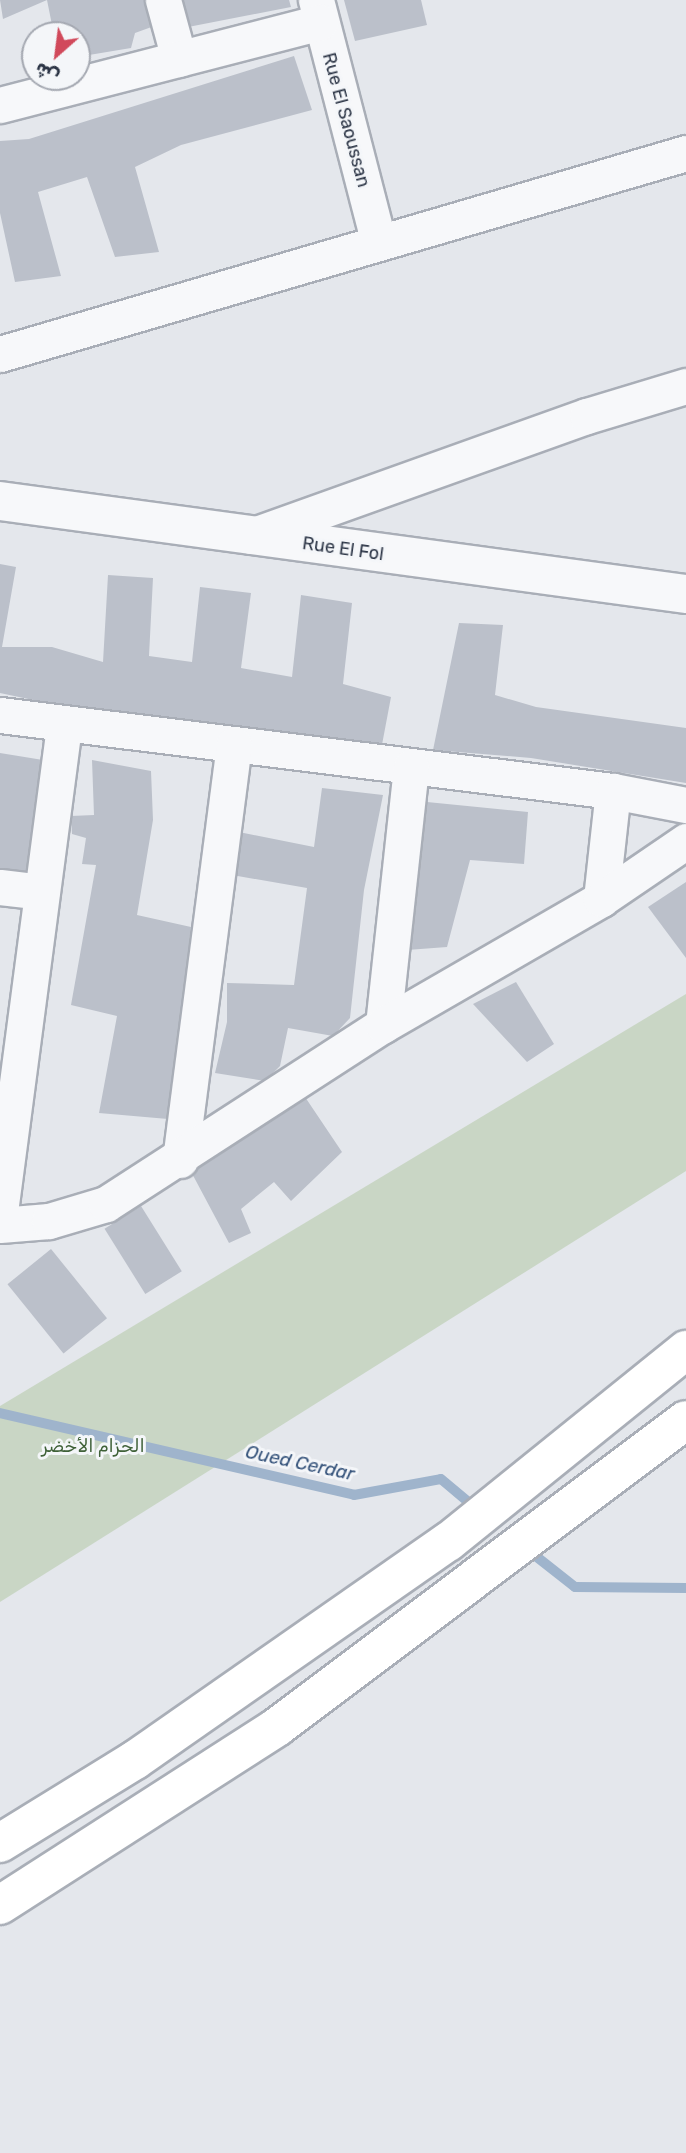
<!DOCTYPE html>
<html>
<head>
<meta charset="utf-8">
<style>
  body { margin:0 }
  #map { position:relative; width:686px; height:2153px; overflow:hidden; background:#e4e7ec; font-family:Rubik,"Noto Sans Arabic",sans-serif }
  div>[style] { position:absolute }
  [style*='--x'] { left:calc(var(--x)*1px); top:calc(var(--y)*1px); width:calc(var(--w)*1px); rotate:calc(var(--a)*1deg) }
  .green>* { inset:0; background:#c9d6c5 }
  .stream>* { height:10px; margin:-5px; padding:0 5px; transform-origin:5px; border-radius:5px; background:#9fb4cc }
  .building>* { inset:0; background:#bbc0ca; transform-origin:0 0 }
  .roads { filter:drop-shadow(2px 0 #a9aeb7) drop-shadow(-2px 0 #a9aeb7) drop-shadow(0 2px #a9aeb7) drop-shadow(0 -2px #a9aeb7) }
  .minor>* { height:35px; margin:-17.5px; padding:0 17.5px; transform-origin:17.5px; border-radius:17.5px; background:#f7f8fa }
  .tertiary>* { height:38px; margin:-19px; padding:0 19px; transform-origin:19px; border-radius:19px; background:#f7f8fa }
  .trunk>* { height:38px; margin:-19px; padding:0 19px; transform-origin:19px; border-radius:19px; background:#fff }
  span { translate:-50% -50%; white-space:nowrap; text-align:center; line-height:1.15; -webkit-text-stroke:6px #f4f6f9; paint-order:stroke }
  .street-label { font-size:18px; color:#2b3445 }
  .park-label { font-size:18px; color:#3f6138 }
  .water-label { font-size:19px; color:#34527a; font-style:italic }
  .north { position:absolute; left:21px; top:21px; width:70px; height:70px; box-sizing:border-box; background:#f4f6f9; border:2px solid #a4a8b1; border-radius:50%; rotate:208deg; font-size:19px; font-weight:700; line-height:28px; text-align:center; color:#2b3445 }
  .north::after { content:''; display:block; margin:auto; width:24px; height:32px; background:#d1495b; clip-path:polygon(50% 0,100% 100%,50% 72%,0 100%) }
</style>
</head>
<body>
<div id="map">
  <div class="green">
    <i style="clip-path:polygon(686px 994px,686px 1171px,0 1602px,0 1406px)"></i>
  </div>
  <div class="stream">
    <i style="--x:0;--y:1413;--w:363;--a:13"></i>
    <i style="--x:354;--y:1495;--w:88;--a:-10.4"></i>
    <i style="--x:441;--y:1479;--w:48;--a:40"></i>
    <i style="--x:528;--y:1550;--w:60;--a:38.2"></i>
    <i style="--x:575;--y:1587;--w:111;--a:0.5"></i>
  </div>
  <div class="building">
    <i style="clip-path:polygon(0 0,148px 0,157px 25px,135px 33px,131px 48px,77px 57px,77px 35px,54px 35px,47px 0,3px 19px)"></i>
    <i style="clip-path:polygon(176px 0,289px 0,291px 7px,183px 28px)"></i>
    <i style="clip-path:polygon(344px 0,421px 0,427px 25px,355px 41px)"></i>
    <i style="clip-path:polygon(294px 56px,312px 110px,181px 145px,135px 167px,159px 252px,115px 257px,87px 177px,38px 192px,61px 276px,15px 282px,0 213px,0 141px,29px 139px)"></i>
    <i style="clip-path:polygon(0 564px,16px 567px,2px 647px,52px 647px,103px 662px,108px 575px,153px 578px,149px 656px,192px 662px,200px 587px,251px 593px,241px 668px,292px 677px,301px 595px,352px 603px,343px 684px,391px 697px,381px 750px,334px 737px,291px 738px,104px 715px,0 693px)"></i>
    <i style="clip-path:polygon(459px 623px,503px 625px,495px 695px,536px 707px,686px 728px,686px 783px,531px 758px,433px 750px)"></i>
    <i style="clip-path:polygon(0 753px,43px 760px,26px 878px,0 876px)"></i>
    <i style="clip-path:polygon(92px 760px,151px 771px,153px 820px,137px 915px,191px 927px,168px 1119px,99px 1113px,117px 1016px,71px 1005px,96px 865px,82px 864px,86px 838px,72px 834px,71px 816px,94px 815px)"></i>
    <i style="clip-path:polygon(322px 788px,383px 795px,364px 890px,350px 1018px,333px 1036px,288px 1028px,280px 1066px,265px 1081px,215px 1073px,227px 1022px,227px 983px,294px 985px,307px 888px,232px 875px,239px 832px,314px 847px)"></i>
    <i style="clip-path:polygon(427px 802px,528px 812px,524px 864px,470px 860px,447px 947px,394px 951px,402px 896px)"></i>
    <i style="clip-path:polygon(686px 882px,686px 958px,648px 907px)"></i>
    <i style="clip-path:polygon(516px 982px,554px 1044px,527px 1062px,473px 1004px)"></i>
    <i style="clip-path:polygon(301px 1091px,342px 1152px,291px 1201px,274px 1182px,241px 1209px,251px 1233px,229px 1243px,188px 1166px)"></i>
    <i style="left:141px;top:1206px;width:77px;height:43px;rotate:58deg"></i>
    <i style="left:51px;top:1249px;width:89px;height:56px;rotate:51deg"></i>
  </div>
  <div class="roads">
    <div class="minor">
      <i style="--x:163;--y:0;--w:61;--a:74.8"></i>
      <i style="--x:316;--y:0;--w:247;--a:75.5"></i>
      <i style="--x:0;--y:105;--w:331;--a:-14.5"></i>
      <i style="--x:0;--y:354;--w:715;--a:-16.33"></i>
      <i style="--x:251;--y:536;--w:357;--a:-19.7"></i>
      <i style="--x:587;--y:416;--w:103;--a:-16.9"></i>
      <i style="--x:0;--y:715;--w:618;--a:7.07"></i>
      <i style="--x:613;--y:791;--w:74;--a:10.9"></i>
      <i style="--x:0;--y:887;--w:42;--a:6.8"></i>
      <i style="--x:601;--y:899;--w:109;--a:-83.7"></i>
      <i style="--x:383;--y:1025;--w:260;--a:-83.8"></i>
      <i style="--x:180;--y:1160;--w:419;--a:-82.6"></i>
      <i style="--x:0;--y:1212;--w:493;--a:-82.5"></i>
      <i style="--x:0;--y:1225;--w:49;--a:-4.7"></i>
      <i style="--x:49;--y:1221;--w:59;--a:-16.6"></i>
      <i style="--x:106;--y:1204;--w:330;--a:-32.9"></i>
      <i style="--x:383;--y:1025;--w:252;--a:-30"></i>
      <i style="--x:601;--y:899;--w:103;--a:-34.3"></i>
    </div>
    <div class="tertiary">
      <i style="--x:0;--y:501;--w:692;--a:7.72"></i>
    </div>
    <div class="trunk">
      <i style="--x:0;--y:1843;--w:158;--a:-31.6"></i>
      <i style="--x:135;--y:1760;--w:381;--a:-34.9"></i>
      <i style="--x:448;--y:1542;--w:306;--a:-38.9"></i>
      <i style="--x:0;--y:1905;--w:329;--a:-32.7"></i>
      <i style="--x:277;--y:1727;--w:511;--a:-36.89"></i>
    </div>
  </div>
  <div class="street-label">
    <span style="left:346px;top:120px;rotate:75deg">Rue El Saoussan</span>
    <span style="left:343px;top:549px;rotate:8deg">Rue El Fol</span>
  </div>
  <div class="park-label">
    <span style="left:93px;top:1446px">الحزام الأخضر</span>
  </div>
  <div class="water-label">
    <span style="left:300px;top:1463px;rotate:12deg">Oued Cerdar</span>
  </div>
  <div class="north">ش</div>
</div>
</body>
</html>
